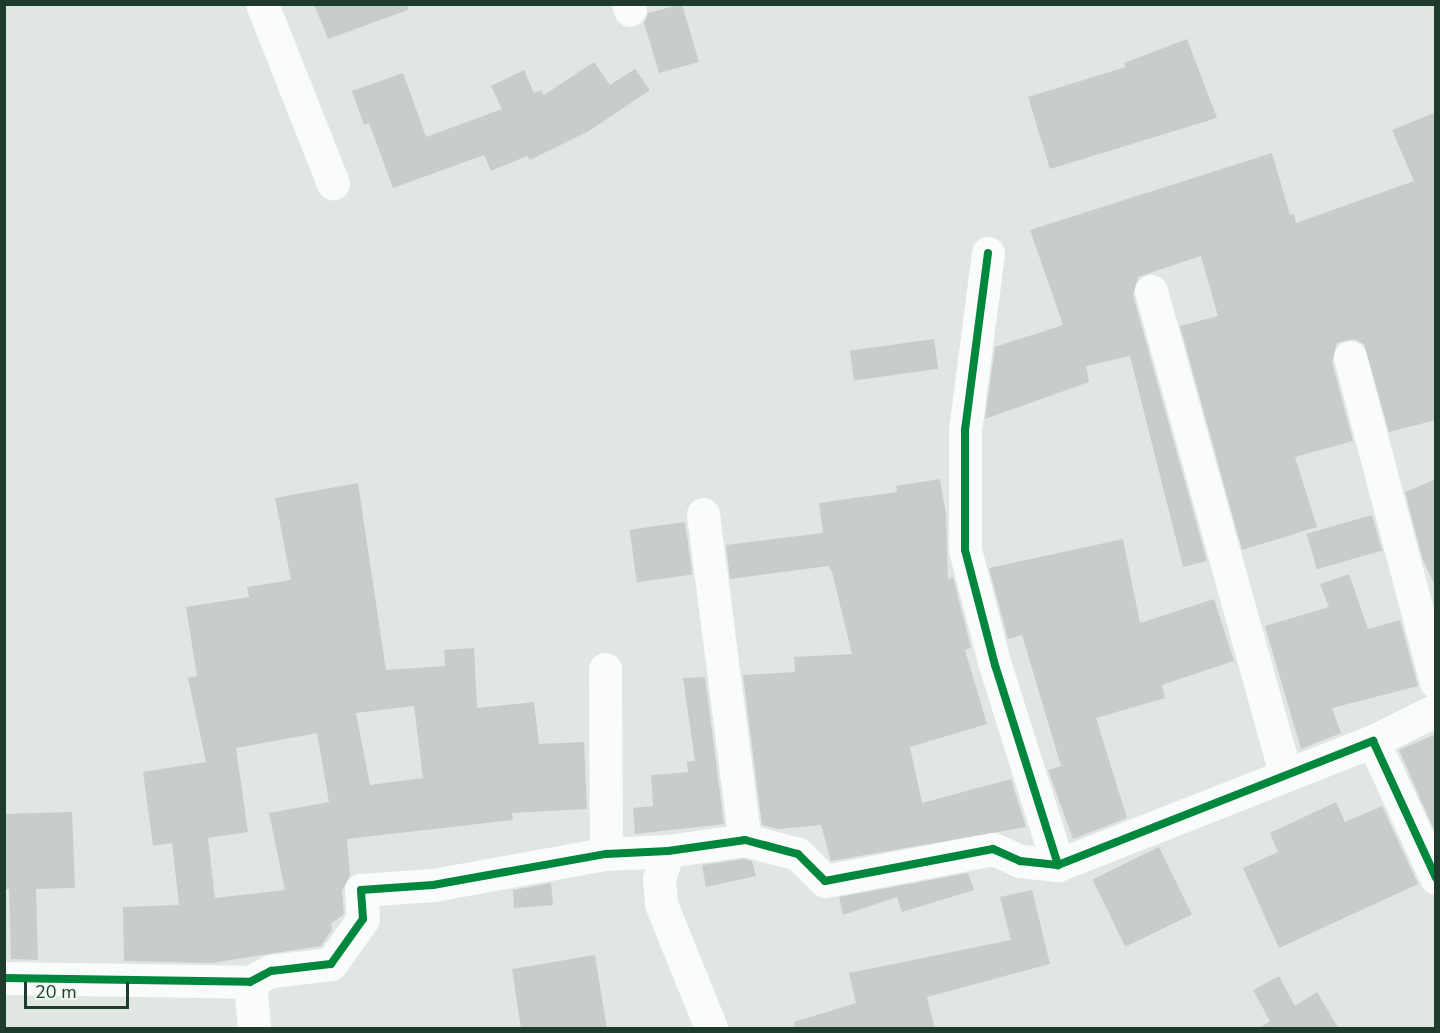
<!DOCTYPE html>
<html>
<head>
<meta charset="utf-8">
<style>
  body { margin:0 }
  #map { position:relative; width:1440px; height:1033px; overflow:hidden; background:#e0e7e3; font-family:"Nunito Sans",sans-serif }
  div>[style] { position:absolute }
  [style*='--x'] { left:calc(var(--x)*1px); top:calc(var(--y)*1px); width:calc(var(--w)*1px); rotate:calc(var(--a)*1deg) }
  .building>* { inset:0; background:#c7ceca; transform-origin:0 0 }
  .minor>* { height:33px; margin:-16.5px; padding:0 16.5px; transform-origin:16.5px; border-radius:16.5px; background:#fafbfb }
  .cycleway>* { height:8px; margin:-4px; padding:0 4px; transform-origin:4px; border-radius:4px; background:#00873e }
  span { translate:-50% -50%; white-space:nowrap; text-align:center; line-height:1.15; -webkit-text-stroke:5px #eef7f0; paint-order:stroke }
  .frame { position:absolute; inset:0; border:6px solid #1e3b2d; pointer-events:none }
  .scale { position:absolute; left:24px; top:982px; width:105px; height:27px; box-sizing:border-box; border:3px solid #1e3b2d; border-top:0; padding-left:8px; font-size:18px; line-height:21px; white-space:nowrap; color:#1e3b2d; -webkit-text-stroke:4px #eef7f0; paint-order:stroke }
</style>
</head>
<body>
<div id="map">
  <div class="building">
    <i style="clip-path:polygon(314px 4px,407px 4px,408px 10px,328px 39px)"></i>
    <i style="clip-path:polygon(682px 4px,699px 62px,659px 73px,644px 23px,648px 13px)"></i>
    <i style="clip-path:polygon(1187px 39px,1217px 118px,1050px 169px,1028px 97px,1126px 67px,1124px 63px)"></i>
    <i style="clip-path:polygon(594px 62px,610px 85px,635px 69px,650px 90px,589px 131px,530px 160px,527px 156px,491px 171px,484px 155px,393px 188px,369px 123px,364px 125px,352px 91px,403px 73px,426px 137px,502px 109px,491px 86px,524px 70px,534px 93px,541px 90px,544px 95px)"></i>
    <i style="clip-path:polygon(1436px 112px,1436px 420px,1389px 432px,1364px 344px,1354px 339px,1337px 343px,1332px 362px,1353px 441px,1295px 457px,1317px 527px,1242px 550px,1180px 326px,1218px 316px,1201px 256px,1138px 277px,1133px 295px,1207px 561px,1183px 567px,1130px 356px,1086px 366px,1089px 382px,985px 419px,995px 347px,1063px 325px,1030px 230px,1272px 153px,1290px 215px,1294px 214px,1296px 223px,1414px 181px,1392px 130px)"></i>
    <i style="left:934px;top:339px;width:30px;height:85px;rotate:82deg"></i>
    <i style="clip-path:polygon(940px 479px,946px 515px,948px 579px,953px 577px,971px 648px,965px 650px,987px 724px,910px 747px,922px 803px,1011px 779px,1026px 827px,831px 861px,821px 825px,778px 829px,762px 825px,743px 675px,795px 672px,794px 657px,852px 654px,832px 572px,828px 566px,730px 579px,726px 545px,823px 533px,819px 503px,897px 492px,896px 486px)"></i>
    <i style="clip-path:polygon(1436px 479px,1436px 588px,1423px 560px,1405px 492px)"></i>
    <i style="clip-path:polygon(evenodd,358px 483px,386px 670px,445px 666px,444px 650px,474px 648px,477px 708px,534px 702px,539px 744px,584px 742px,587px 809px,512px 813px,513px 820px,347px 839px,350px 875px,342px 891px,344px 914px,331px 924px,332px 930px,321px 946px,211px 963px,124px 961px,123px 907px,179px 905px,172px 843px,153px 846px,143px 772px,206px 762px,188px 678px,197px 676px,186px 607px,249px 597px,247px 587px,291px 580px,275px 498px,358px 483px,414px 706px,423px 778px,370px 785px,356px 713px,414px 706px,358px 483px,317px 733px,329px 802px,269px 813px,285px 890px,215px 898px,208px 838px,248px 832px,236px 748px,317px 733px)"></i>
    <i style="left:1372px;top:515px;width:37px;height:68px;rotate:74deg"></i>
    <i style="left:685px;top:522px;width:53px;height:56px;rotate:82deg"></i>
    <i style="clip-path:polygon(1123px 539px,1140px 623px,1214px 599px,1234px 661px,1162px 685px,1165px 698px,1096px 718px,1127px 818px,1073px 839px,1048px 770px,1061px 766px,1022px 635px,1008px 639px,989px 568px)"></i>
    <i style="clip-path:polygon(1349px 574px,1368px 629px,1400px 620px,1418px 686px,1332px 708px,1341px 733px,1301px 749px,1265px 626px,1329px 607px,1320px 584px)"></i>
    <i style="clip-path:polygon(705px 677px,724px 824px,635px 834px,633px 808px,653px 806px,651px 775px,688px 772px,687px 762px,695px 761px,683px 678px)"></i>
    <i style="clip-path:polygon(1436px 734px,1436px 830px,1435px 832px,1399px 750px)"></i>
    <i style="clip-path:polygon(1336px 802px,1345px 822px,1382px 806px,1418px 884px,1279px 948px,1243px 868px,1278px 852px,1270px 833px)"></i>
    <i style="clip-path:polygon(72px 812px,75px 888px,36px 889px,38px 960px,11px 959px,9px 889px,4px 889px,4px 814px)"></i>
    <i style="left:1159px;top:847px;width:75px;height:74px;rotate:64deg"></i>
    <i style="clip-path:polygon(744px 859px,752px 861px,756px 876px,706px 887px,702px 865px)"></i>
    <i style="clip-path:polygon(968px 873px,974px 890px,902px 912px,897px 897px,843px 915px,839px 897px)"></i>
    <i style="clip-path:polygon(551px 883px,553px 905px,514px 908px,513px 890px)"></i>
    <i style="clip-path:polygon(1032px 890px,1050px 964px,927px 997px,935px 1029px,795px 1029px,794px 1022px,856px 1003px,849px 973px,1011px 940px,1000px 897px)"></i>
    <i style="clip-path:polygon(595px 955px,607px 1029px,521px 1029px,512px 969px)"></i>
    <i style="clip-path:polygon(1279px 976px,1295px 1006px,1317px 992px,1339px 1029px,1258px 1029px,1270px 1021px,1253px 990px)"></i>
  </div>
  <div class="minor">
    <i style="--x:262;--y:4;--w:193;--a:68.4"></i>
    <i style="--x:628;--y:4;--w:6;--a:72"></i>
    <i style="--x:988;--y:253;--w:179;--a:97.4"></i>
    <i style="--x:965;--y:431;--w:119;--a:90"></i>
    <i style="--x:965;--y:550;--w:119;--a:75.4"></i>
    <i style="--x:995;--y:665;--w:210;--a:72.5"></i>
    <i style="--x:1151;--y:291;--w:500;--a:74.46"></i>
    <i style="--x:1350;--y:357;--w:336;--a:75.2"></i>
    <i style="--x:703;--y:514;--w:329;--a:82.7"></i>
    <i style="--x:605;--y:669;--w:185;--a:89.7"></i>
    <i style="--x:1373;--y:741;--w:70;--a:-26.2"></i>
    <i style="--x:668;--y:851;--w:29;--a:108"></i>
    <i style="--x:659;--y:879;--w:25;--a:85"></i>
    <i style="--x:661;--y:904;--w:134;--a:68"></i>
    <i style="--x:4;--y:978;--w:246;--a:0.9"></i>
    <i style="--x:250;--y:982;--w:24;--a:-28"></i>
    <i style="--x:271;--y:971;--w:60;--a:-6.7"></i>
    <i style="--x:331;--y:964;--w:55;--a:-54.6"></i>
    <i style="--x:363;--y:919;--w:29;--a:-94"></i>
    <i style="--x:361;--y:890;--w:72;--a:-4"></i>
    <i style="--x:433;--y:885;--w:176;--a:-10.2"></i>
    <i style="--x:606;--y:854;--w:62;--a:-2.8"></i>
    <i style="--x:668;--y:851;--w:78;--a:-8.1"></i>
    <i style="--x:745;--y:840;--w:55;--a:14.8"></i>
    <i style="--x:798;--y:854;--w:38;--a:45"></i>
    <i style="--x:825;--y:881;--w:171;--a:-10.8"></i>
    <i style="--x:993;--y:849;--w:30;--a:24"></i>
    <i style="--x:1020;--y:861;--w:38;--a:6"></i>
    <i style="--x:1058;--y:865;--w:339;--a:-21.5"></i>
    <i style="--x:1373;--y:741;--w:151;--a:65.3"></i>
    <i style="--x:250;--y:982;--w:46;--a:85"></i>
  </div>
  <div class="cycleway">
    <i style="--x:988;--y:253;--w:179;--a:97.4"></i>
    <i style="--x:965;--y:431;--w:119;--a:90"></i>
    <i style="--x:965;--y:550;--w:119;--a:75.4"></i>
    <i style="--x:995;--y:665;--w:210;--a:72.5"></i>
    <i style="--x:4;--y:978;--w:246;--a:0.9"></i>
    <i style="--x:250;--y:982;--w:24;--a:-28"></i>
    <i style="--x:271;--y:971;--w:60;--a:-6.7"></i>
    <i style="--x:331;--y:964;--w:55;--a:-54.6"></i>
    <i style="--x:363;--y:919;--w:29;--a:-94"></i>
    <i style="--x:361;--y:890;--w:72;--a:-4"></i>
    <i style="--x:433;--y:885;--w:176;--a:-10.2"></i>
    <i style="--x:606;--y:854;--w:62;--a:-2.8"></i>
    <i style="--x:668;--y:851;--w:78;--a:-8.1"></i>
    <i style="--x:745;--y:840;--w:55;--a:14.8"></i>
    <i style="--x:798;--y:854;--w:38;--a:45"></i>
    <i style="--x:825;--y:881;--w:171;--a:-10.8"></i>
    <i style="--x:993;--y:849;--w:30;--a:24"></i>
    <i style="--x:1020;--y:861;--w:38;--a:6"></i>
    <i style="--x:1058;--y:865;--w:339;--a:-21.5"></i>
    <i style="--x:1373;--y:741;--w:151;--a:65.3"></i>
  </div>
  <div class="frame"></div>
  <div class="scale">20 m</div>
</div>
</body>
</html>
